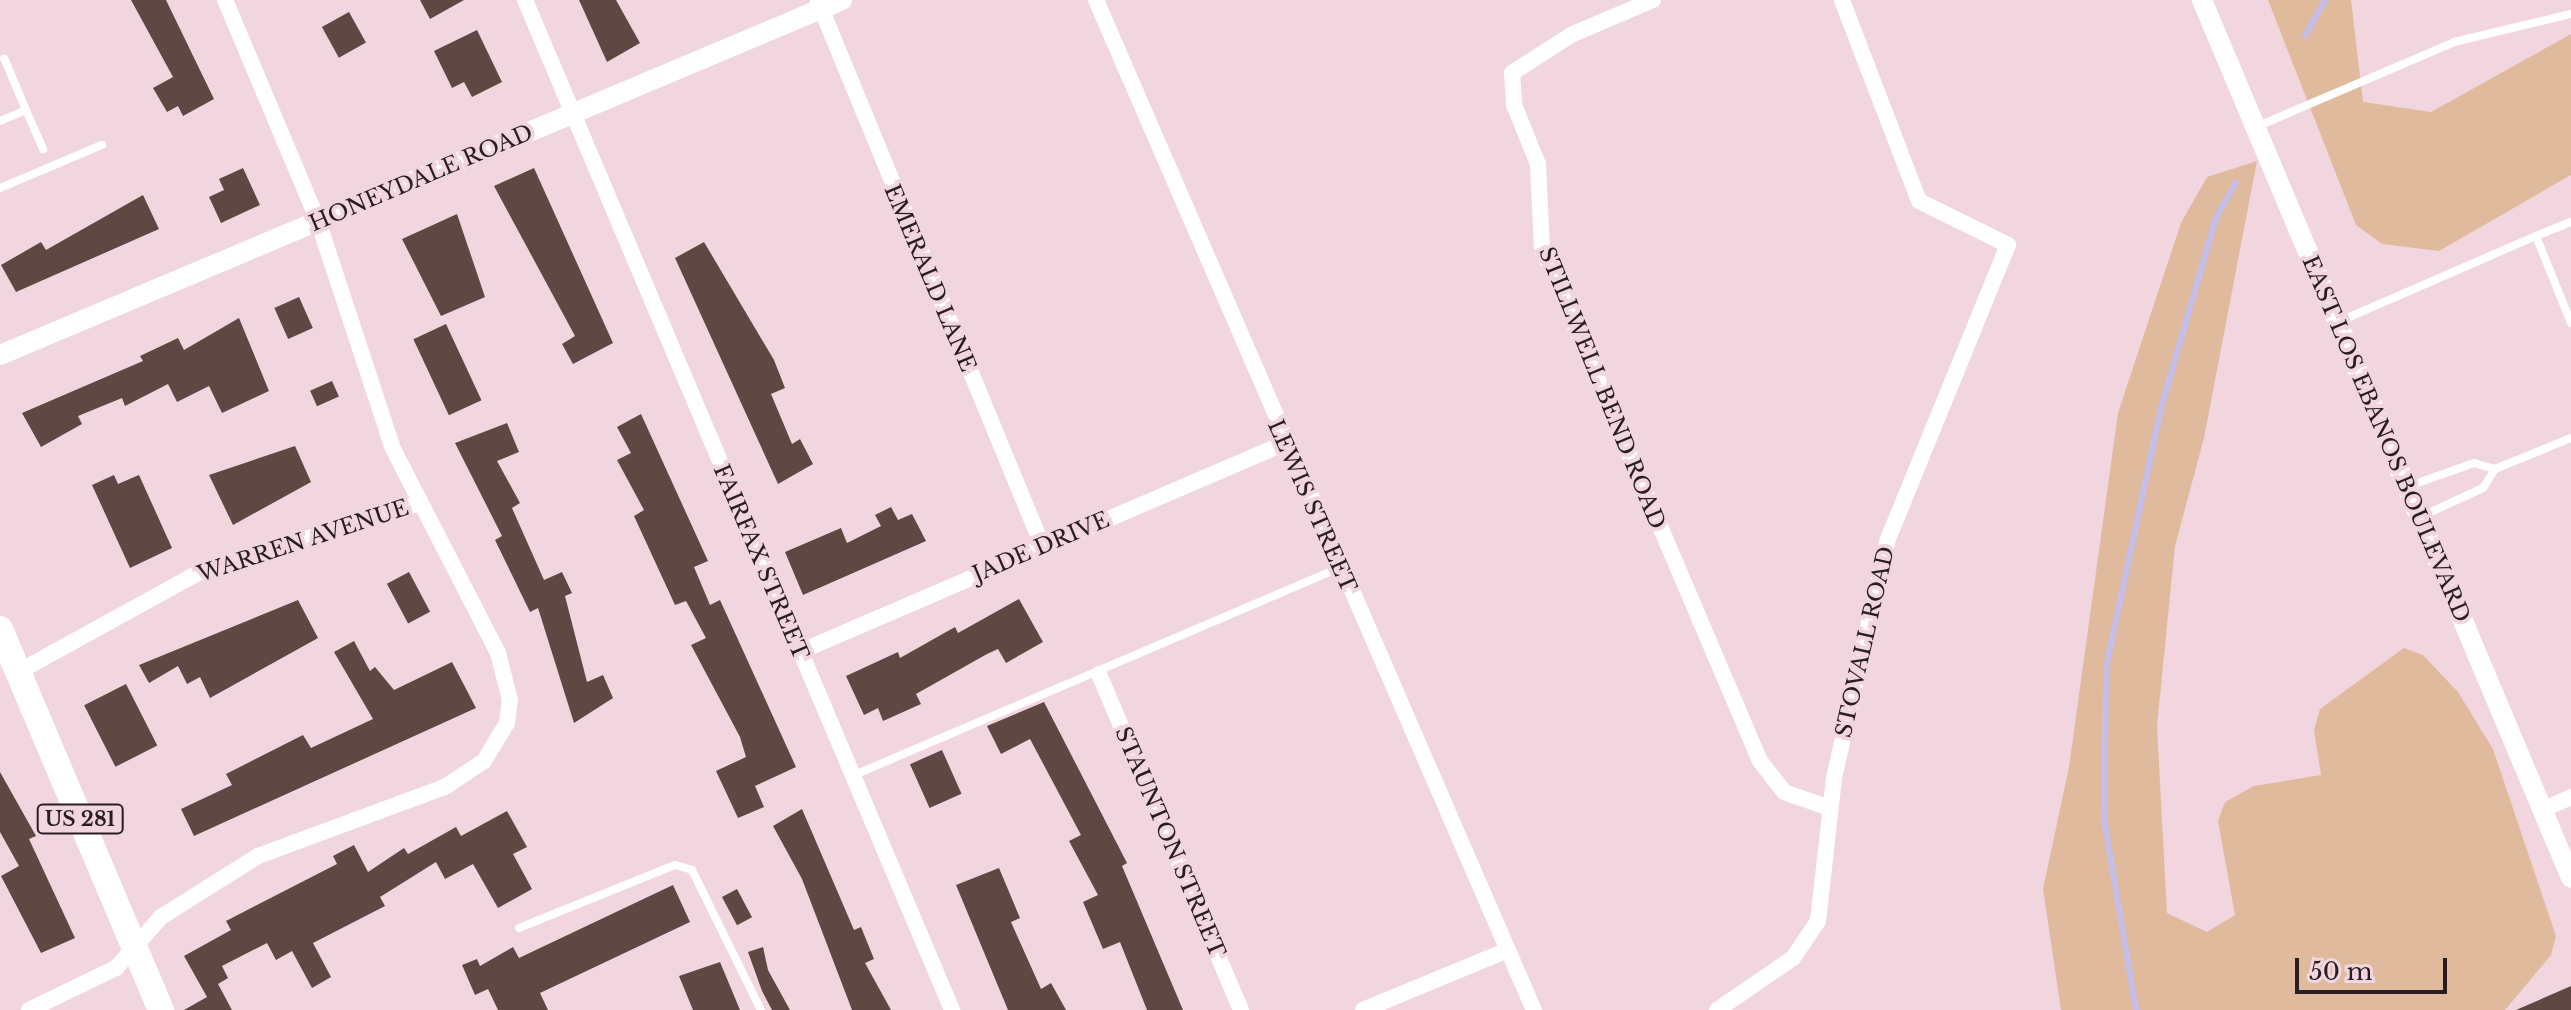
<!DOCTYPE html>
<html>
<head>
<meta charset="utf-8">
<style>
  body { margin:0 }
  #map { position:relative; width:2571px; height:1010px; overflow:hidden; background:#f2d6df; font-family:"Libre Baskerville",serif }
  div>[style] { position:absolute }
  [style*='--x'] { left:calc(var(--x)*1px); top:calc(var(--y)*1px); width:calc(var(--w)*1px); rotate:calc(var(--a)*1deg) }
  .green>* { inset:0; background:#e0ba9c }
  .stream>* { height:6px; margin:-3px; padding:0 3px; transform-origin:3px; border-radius:3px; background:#c5beea }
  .building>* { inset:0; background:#5f4743; transform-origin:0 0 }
  .service>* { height:8px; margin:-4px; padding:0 4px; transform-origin:4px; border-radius:4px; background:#fff }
  .minor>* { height:16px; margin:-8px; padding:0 8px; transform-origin:8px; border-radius:8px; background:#fff }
  .tertiary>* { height:20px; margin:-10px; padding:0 10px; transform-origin:10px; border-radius:10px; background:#fff }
  .primary>* { height:26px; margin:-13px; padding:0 13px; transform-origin:13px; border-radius:13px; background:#fff }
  span { translate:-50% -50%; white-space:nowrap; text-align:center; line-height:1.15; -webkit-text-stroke:8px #f2d6df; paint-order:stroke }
  .shield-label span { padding:2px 6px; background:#f2d6df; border:2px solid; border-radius:6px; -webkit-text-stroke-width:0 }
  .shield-label { font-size:20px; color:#281e22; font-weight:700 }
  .street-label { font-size:22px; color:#281e22 }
  .scale { position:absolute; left:2295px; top:958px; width:152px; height:36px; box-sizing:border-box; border:4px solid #281e22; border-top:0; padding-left:10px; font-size:24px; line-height:28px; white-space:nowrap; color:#281e22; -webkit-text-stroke:6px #f2d6df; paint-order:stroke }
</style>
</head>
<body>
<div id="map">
  <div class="green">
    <i style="clip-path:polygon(2268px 0,2351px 0,2363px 102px,2431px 112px,2571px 34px,2571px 175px,2439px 251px,2382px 244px,2356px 225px)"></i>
    <i style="clip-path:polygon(2257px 161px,2204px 438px,2175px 546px,2157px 726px,2167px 913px,2207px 932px,2235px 915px,2218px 821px,2225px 802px,2254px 786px,2321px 775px,2314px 730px,2320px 709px,2404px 648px,2423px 655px,2458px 692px,2493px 749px,2556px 936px,2551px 955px,2505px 1010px,2061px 1010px,2043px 889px,2069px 767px,2118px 413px,2181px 223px,2207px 177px)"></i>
  </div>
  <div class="stream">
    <i style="--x:2305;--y:36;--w:41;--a:-60.9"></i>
    <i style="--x:2136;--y:1010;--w:195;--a:-99.5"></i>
    <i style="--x:2104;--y:818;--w:151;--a:-89.2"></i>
    <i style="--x:2106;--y:667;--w:265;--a:-78"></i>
    <i style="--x:2161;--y:408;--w:198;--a:-73.9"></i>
    <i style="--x:2216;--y:218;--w:41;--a:-60.9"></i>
  </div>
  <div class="building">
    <i style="clip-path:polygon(131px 0,166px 0,214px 99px,183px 116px,178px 106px,167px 112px,153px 88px,173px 77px)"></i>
    <i style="clip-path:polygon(420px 0,464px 0,430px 19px)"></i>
    <i style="clip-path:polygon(579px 0,616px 0,640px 43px,607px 62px)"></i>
    <i style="left:349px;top:12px;width:35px;height:31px;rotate:61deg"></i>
    <i style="clip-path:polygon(477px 30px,502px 82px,472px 97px,464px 82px,452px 88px,434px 51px)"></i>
    <i style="clip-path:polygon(243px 168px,260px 205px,221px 223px,209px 197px,224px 190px,219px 179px)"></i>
    <i style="clip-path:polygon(534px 168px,613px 343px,573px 364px,562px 344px,575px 336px,494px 186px)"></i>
    <i style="clip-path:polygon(143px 195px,159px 229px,16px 292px,1px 265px,41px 242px,46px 250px)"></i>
    <i style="clip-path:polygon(457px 214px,485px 297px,441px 316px,402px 239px)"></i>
    <i style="clip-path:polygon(704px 242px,774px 360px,785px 388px,771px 394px,792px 444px,800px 439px,813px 464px,778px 484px,675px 258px)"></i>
    <i style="left:299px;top:297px;width:34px;height:27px;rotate:66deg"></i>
    <i style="clip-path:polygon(239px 318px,269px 391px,222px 413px,209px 386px,177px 402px,168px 384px,125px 406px,122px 398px,78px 416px,82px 424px,41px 447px,22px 413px,143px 361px,140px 356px,178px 338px,184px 350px)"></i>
    <i style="left:446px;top:324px;width:84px;height:36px;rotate:65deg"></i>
    <i style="left:332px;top:381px;width:17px;height:24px;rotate:66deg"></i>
    <i style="clip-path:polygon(641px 414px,708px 561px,694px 567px,710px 605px,720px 600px,796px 767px,755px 786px,764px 807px,738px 818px,716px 771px,746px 757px,740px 737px,691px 645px,706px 638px,686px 601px,675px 605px,634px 516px,644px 510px,617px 460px,631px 453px,617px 427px)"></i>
    <i style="clip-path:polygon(507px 423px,519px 452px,497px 461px,520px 503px,512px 508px,544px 580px,562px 572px,572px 593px,565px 596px,587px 682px,603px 675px,613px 698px,574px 723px,538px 608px,530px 612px,495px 540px,502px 536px,455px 443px)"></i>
    <i style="clip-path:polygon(295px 446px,311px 482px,233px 525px,209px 475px)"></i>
    <i style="clip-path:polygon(114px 475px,118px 484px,139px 475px,172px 548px,130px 568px,92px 485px)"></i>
    <i style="clip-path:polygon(891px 507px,898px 520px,912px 514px,926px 541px,803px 595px,785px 552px,841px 528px,847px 543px,881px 526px,875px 515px)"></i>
    <i style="left:409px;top:572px;width:45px;height:25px;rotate:62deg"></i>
    <i style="clip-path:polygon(1019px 599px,1043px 642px,1006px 663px,998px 649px,987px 654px,916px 694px,921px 704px,883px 721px,878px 708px,864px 715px,846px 676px,898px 652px,900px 658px,955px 627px,958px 633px)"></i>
    <i style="clip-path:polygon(298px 600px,318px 638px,210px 698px,200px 677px,187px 684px,178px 666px,149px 683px,139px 665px)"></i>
    <i style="clip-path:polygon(354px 641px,370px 671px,375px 667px,394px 690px,452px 662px,476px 708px,194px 836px,181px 809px,232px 785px,226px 774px,303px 735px,311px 748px,373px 719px,334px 652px)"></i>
    <i style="left:126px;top:684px;width:69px;height:47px;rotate:63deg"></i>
    <i style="clip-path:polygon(1044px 702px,1127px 863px,1122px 866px,1183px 1010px,1147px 1010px,1120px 942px,1103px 949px,1083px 902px,1098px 895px,1069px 841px,1081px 835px,1030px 739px,1001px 754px,987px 726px)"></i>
    <i style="left:942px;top:750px;width:48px;height:35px;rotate:66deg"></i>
    <i style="clip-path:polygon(0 772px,36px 836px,29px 839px,75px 938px,41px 953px,1px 876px,19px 866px,0 832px)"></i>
    <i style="clip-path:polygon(802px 809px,854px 930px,861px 927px,874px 959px,865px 963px,891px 1010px,852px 1010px,802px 879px,773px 826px)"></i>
    <i style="clip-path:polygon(507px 811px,527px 847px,513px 854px,532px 889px,498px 908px,473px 864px,445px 879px,436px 862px,380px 897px,385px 906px,313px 943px,331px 977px,312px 988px,292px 951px,276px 960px,267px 943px,222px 966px,228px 978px,218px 984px,232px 1010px,184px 1010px,207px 997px,184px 956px,231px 930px,226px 921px,337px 864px,333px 856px,354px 845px,368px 872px,404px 848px,408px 854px,456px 827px,461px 836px)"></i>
    <i style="clip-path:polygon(999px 868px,1020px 918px,1011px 922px,1041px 989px,1051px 983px,1066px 1010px,1008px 1010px,956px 885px)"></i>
    <i style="clip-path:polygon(673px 885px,690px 922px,540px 993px,548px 1010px,498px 1010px,488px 989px,475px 995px,462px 965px,477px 959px,480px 966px,513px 947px,519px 958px)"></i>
    <i style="left:737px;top:889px;width:32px;height:17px;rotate:62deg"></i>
    <i style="clip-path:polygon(763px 947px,768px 970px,790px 1010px,772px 1010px,762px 991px,748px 952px)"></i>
    <i style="clip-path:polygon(720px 962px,740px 1010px,693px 1010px,679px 976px)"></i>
    <i style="clip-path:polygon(2571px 986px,2571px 1010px,2516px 1010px)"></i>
  </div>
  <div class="service">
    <i style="--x:26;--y:110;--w:43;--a:66.4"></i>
    <i style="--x:0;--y:121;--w:28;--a:-23"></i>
    <i style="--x:26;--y:110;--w:56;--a:-112.9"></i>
    <i style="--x:2256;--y:127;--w:215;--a:-23.2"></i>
    <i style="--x:2454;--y:42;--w:120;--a:-13.5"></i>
    <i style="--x:0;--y:188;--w:111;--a:-22.9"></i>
    <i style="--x:2536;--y:236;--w:38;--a:-22"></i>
    <i style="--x:2338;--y:322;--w:216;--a:-23.5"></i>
    <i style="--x:2536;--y:236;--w:94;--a:68.1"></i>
    <i style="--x:2495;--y:469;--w:82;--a:-22.2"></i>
    <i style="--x:2409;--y:486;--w:69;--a:-19.5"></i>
    <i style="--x:2474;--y:463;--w:22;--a:16"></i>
    <i style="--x:2495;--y:469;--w:22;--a:122"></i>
    <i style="--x:2483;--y:488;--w:69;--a:155.3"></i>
    <i style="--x:852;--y:776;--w:530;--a:-23.13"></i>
    <i style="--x:519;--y:928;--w:168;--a:-22"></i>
    <i style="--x:675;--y:865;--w:18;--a:16"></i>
    <i style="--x:692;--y:870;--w:156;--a:63.8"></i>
  </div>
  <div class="minor">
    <i style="--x:525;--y:0;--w:1097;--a:67.08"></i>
    <i style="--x:1096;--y:0;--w:1101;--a:66.56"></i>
    <i style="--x:1653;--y:0;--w:89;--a:156.9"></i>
    <i style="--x:1571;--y:35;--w:70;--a:147.2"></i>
    <i style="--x:1512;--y:73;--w:32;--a:86"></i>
    <i style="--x:1514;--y:105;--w:64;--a:67.9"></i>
    <i style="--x:1538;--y:164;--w:85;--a:87.3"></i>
    <i style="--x:1542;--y:249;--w:556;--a:66.94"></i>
    <i style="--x:1760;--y:761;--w:39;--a:52"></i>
    <i style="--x:1784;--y:792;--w:49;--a:19.2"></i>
    <i style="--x:818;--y:1;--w:588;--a:67.62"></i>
    <i style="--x:799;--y:652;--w:527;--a:-23.26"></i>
    <i style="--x:18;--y:672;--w:208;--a:-28.8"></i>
    <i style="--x:200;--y:572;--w:231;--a:-17.4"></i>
    <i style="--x:1099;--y:674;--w:365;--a:67.1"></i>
    <i style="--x:2542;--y:810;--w:32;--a:-24"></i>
    <i style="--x:29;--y:1010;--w:97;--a:-25.8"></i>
    <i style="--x:116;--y:968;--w:68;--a:-48.6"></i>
    <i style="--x:161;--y:917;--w:115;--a:-32.2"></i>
    <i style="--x:258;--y:856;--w:199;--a:-20.3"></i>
    <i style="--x:445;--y:787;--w:47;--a:-33.7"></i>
    <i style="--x:484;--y:761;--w:44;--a:-58.8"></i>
    <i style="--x:507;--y:723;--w:23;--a:-83"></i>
    <i style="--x:510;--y:700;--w:49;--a:-104.3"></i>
    <i style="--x:498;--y:653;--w:229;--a:-117.2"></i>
    <i style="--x:393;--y:449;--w:240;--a:-108.2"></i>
    <i style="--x:318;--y:221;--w:240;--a:-112.8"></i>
    <i style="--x:1363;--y:1010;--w:157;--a:-22.5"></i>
    <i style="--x:1717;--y:1010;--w:92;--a:-34.4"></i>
    <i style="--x:1793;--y:958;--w:45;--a:-56"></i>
    <i style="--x:1818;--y:921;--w:144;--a:-83.6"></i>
    <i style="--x:1834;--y:778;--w:245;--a:-77.3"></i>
    <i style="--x:1888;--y:539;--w:318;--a:-67.8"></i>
    <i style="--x:2008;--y:245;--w:99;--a:-153.7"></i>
    <i style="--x:1919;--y:201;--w:215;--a:-111"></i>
  </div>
  <div class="tertiary">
    <i style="--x:2202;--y:0;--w:952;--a:67.2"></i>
    <i style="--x:0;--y:355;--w:914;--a:-22.86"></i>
  </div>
  <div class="primary">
    <i style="--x:0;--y:629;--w:414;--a:67.1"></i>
  </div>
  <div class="shield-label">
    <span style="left:80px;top:819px">US 281</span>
  </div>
  <div class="street-label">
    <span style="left:421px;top:178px;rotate:-23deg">HONEYDALE ROAD</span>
    <span style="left:930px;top:278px;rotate:67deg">EMERALD LANE</span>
    <span style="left:1602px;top:388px;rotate:68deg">STILLWELL BEND ROAD</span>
    <span style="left:2386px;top:439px;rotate:67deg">EAST LOS EBANOS BOULEVARD</span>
    <span style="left:1312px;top:506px;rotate:66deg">LEWIS STREET</span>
    <span style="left:303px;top:541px;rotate:-18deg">WARREN AVENUE</span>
    <span style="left:1041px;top:547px;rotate:-23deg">JADE DRIVE</span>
    <span style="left:761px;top:562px;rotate:67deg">FAIRFAX STREET</span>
    <span style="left:1865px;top:642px;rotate:-77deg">STOVALL ROAD</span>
    <span style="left:1170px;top:842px;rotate:67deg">STAUNTON STREET</span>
  </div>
  <div class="scale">50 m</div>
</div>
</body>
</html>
